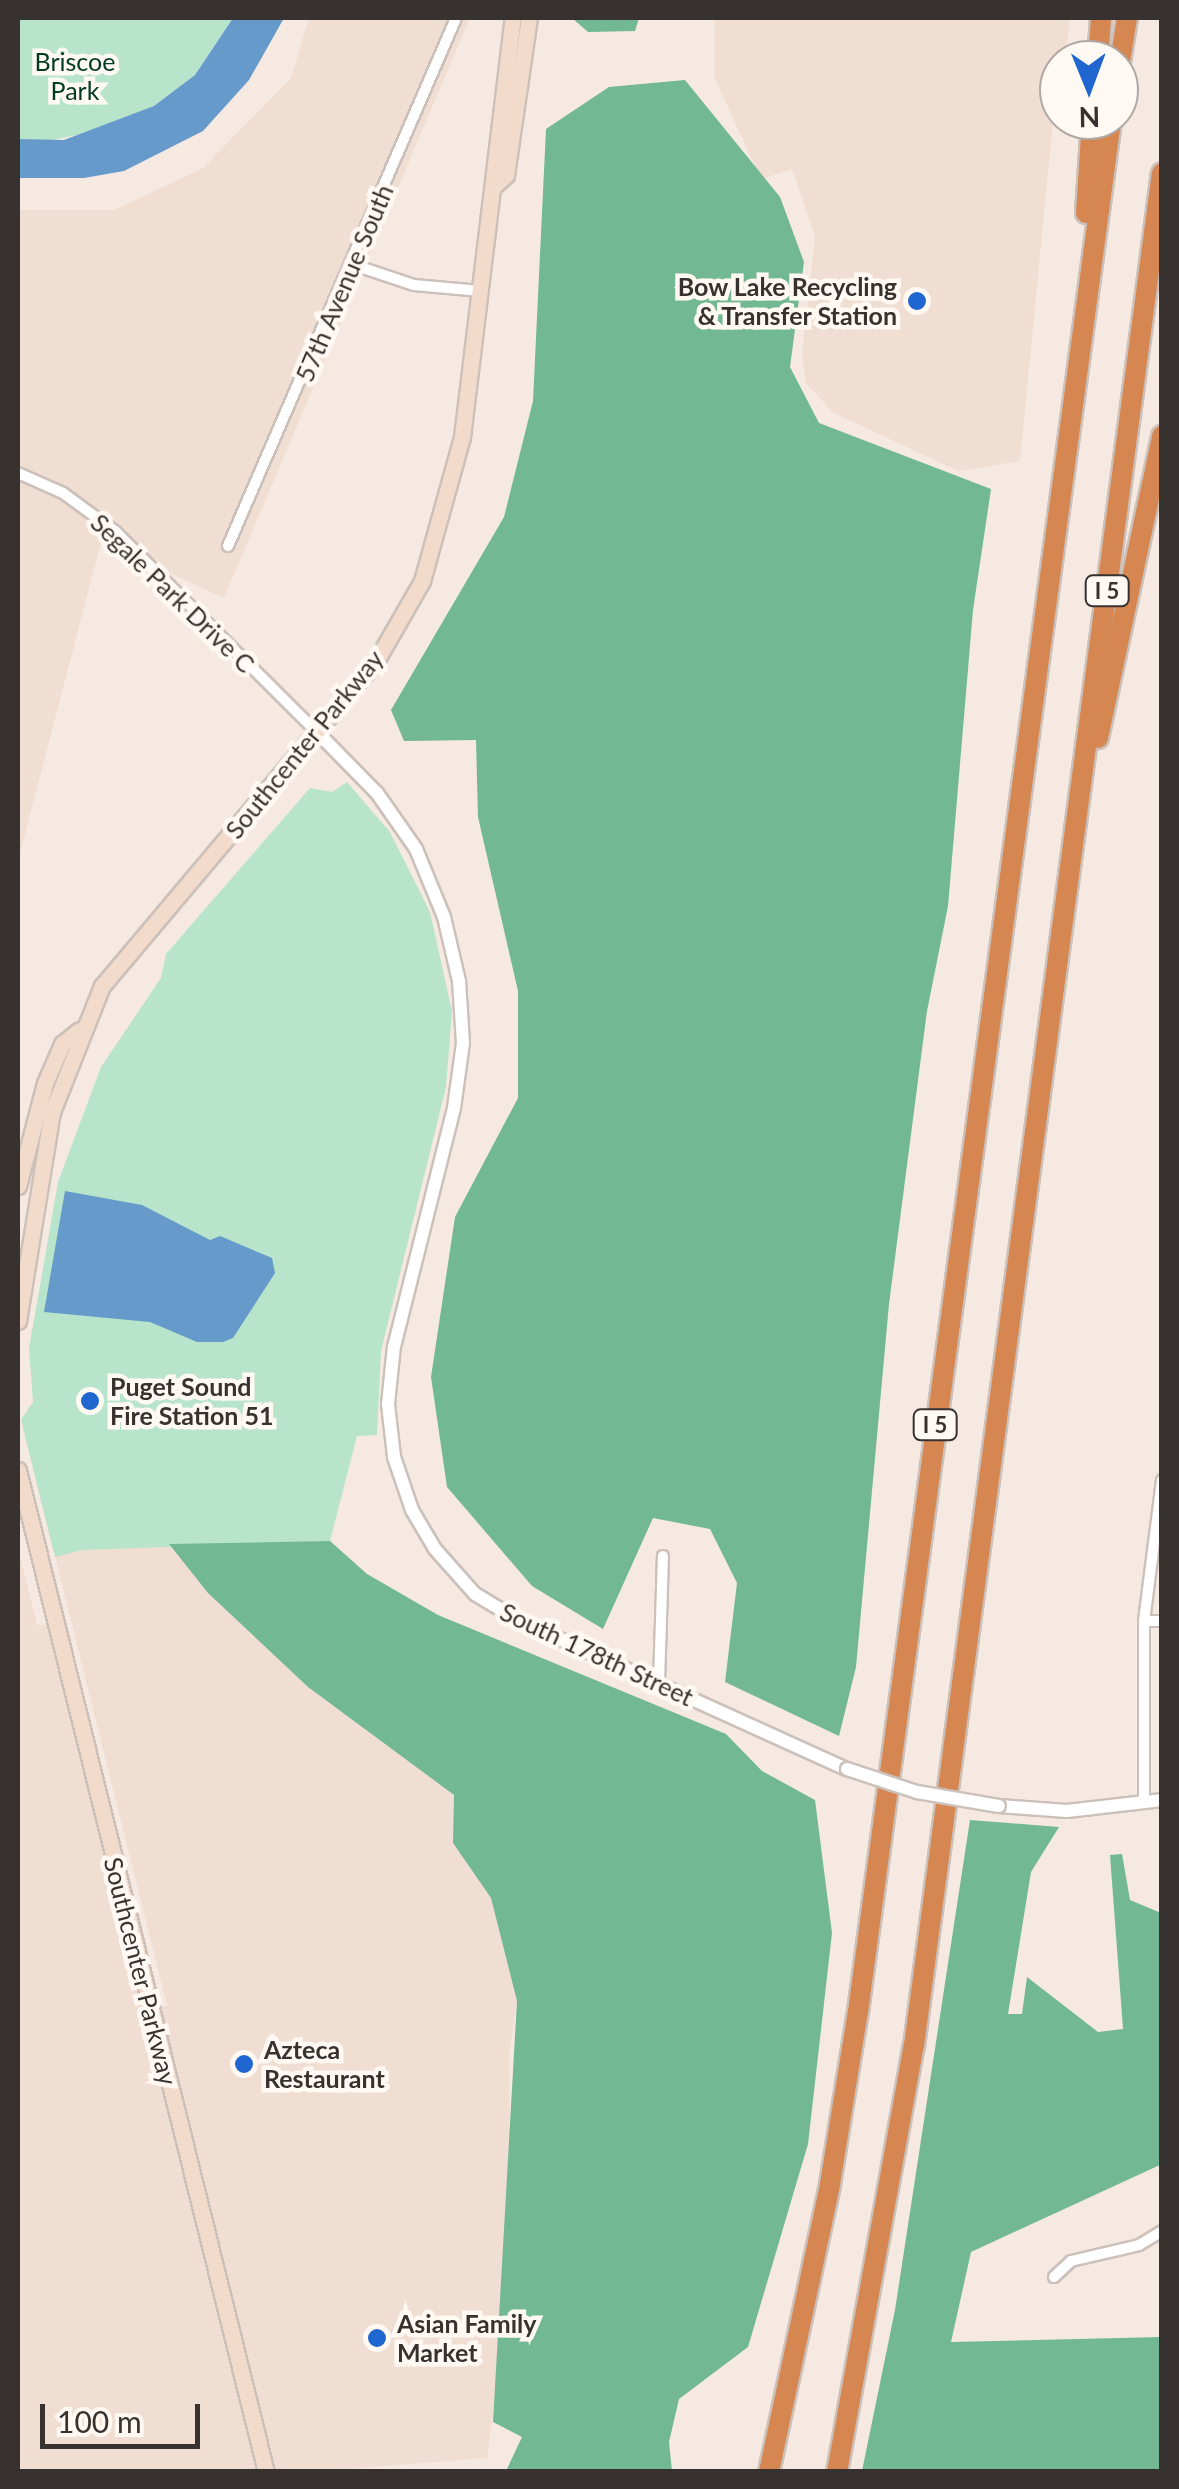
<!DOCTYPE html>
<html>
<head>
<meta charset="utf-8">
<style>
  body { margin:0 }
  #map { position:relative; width:1179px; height:2489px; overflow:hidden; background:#f5e9e2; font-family:Lato,sans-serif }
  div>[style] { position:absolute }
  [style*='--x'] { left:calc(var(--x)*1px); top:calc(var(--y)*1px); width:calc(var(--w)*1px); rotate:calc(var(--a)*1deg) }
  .built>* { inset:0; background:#f1ded2 }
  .green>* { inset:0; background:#b7e4ca }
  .forest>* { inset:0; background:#72b892 }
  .water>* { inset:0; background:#659acb }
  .roads { filter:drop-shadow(2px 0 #ccc1ba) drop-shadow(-2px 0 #ccc1ba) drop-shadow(0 2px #ccc1ba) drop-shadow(0 -2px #ccc1ba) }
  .minor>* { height:10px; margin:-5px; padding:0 5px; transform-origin:5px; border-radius:5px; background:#fff }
  .tertiary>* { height:12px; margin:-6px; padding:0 6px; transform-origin:6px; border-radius:6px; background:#fff }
  .secondary>* { height:15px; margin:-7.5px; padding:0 7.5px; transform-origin:7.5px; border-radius:7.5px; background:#f3dbcb }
  .motorway>* { height:20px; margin:-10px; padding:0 10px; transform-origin:10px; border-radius:10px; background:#d68651 }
  .bridges { filter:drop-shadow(2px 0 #ccc1ba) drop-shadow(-2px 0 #ccc1ba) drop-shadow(0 2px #ccc1ba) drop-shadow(0 -2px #ccc1ba) }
  .tertiary-bridge>* { height:12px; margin:-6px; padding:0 6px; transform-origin:6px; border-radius:6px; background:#fff }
  .dots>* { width:28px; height:28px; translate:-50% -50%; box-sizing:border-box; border:5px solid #fff8f3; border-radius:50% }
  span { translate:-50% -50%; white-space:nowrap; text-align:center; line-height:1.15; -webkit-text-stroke:9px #fff8f3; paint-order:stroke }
  .shield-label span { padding:2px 8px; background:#fff8f3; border:2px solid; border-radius:8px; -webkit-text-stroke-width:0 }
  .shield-label { font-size:22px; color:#37322f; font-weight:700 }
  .park-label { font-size:25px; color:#003b23 }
  .street-label { font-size:25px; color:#37322f }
  .poi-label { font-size:25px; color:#37322f; font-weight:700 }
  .right { translate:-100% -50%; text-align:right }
  .left { translate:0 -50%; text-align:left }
  .frame { position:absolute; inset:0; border:20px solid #37322f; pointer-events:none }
  .north { position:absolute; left:1039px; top:40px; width:100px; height:100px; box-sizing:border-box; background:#fff8f3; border:2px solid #afa9a5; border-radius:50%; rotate:179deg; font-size:28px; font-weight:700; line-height:40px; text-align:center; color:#37322f }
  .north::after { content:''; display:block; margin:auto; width:35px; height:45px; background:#1f66d1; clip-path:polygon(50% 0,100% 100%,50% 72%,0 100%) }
  .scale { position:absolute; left:40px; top:2404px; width:160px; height:45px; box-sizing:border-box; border:5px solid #37322f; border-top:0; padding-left:12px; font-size:30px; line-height:35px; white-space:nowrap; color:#37322f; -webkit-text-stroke:8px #fff8f3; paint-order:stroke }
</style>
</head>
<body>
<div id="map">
  <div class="built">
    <i style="clip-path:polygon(309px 18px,470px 18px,224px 598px,101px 542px,18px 861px,18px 210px,114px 210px,203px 168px,291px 78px)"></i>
    <i style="clip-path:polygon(715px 18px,1070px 18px,1065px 60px,1059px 60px,1020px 461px,958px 471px,834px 413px,806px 384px,802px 354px,815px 237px,792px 169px,761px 179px,714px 77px)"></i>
    <i style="clip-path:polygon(31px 1330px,237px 1363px,169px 1545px,209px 1593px,308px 1687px,454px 1795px,453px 1843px,491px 1898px,517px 2001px,509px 2057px,510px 2197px,499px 2368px,487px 2458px,308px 2472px,18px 2471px,18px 1547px,37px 1625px,55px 1625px,150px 2006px,167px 2006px,21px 1420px,33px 1402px)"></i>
  </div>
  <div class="green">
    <i style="clip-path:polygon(18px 18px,233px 18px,195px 75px,154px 106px,91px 132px,43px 142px,18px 139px)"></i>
    <i style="clip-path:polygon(347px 782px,390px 832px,430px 912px,452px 1011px,446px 1087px,381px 1351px,377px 1435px,357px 1436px,330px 1541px,82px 1550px,55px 1557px,21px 1420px,33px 1402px,29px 1349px,58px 1182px,101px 1067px,161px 978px,166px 954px,310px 788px,332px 792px)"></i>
  </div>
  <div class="forest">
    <i style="clip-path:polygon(572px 18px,639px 18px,635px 31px,588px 32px)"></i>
    <i style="clip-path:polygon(685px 80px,780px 197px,804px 262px,790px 367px,819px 423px,991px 489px,973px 610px,948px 906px,927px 1011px,889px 1304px,856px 1667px,839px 1736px,725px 1682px,737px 1583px,710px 1529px,653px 1518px,603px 1629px,532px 1586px,447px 1487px,431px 1377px,455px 1217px,518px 1098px,518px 991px,478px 817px,476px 740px,404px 741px,391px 710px,504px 517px,533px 401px,546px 129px,609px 87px)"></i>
    <i style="clip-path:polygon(330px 1541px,367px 1574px,438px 1615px,726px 1734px,762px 1771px,815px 1800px,832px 1933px,808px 2144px,748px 2347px,679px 2399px,669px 2442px,672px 2471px,506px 2471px,522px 2437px,493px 2422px,517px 2001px,491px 1898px,453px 1843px,454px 1795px,308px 1687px,208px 1593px,169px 1544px)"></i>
    <i style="clip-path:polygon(970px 1820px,1059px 1827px,1031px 1872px,1008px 2014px,1022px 2014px,1027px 1977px,1098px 2032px,1123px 2029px,1110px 1855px,1122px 1854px,1130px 1900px,1161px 1913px,1162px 2164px,971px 2252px,951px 2342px,1161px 2337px,1161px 2471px,862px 2471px,895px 2310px)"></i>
  </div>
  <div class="water">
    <i style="clip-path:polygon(233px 18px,284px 18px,249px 80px,203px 131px,124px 171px,84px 178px,18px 178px,18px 139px,64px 140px,154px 106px,195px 75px)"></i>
    <i style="clip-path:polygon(65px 1191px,142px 1205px,210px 1240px,220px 1236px,272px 1258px,275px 1273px,233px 1338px,223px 1342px,197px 1342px,150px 1322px,44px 1312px)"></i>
  </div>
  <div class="roads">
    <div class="minor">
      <i style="--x:354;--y:265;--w:63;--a:18.4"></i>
      <i style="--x:414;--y:285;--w:67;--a:5.1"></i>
      <i style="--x:18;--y:473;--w:49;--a:24"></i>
      <i style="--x:63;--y:493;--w:66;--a:36.3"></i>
      <i style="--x:116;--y:532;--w:284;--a:44.9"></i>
      <i style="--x:228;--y:546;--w:575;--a:-66.64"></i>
      <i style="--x:1144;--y:1621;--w:18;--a:0"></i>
      <i style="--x:659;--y:1683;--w:127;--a:-88.2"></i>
      <i style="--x:1144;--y:1803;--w:182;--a:-90"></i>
      <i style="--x:1144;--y:1621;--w:142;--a:-82.7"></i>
      <i style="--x:1054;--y:2277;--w:23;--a:-43"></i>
      <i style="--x:1071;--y:2261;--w:70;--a:-13.2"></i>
      <i style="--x:1139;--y:2245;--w:27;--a:-31"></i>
    </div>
    <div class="tertiary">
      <i style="--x:317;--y:732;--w:86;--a:45.5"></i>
      <i style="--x:377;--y:793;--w:68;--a:55.1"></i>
      <i style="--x:416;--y:849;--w:74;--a:67.6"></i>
      <i style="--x:444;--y:917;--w:66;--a:76.8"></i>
      <i style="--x:459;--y:981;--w:62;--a:86.3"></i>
      <i style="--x:463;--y:1043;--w:66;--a:97.9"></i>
      <i style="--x:454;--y:1108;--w:245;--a:104.1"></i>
      <i style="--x:394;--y:1346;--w:58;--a:95.9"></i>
      <i style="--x:388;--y:1404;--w:53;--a:83.5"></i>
      <i style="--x:394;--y:1457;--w:56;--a:71.2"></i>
      <i style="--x:412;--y:1510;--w:45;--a:59.5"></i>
      <i style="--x:435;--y:1549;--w:60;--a:48.4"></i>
      <i style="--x:475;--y:1594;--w:52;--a:31"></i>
      <i style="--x:520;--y:1621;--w:359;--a:24.4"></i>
      <i style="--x:999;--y:1806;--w:68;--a:4.2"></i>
      <i style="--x:1067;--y:1811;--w:96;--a:-6.6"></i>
    </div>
    <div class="secondary">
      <i style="--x:495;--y:185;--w:15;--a:-42"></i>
      <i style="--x:506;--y:175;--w:159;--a:-81.7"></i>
      <i style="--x:18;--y:1186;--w:106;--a:-75.3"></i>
      <i style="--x:45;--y:1083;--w:43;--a:-66.4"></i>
      <i style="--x:62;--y:1044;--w:22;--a:-39"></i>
      <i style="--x:18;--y:1321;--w:212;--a:-80.8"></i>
      <i style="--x:52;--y:1112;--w:136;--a:-68.4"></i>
      <i style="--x:102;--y:986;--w:425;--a:-49.9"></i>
      <i style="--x:376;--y:661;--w:92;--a:-60.1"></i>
      <i style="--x:422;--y:581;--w:149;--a:-74.5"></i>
      <i style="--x:462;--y:437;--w:422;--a:-83.1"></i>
      <i style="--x:18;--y:1470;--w:1032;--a:76.1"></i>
    </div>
    <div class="motorway">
      <i style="--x:1098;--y:60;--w:42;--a:-85.9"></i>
      <i style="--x:1119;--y:68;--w:51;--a:-80.9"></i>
      <i style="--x:1086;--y:213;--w:93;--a:-86.3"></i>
      <i style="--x:1098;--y:738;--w:309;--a:-78"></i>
      <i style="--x:769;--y:2472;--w:294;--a:-78"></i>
      <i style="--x:830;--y:2184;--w:174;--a:-80.8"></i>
      <i style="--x:858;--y:2012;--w:1909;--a:-82.38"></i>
      <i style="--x:837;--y:2472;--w:433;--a:-79.8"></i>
      <i style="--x:914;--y:2046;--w:1889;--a:-82.46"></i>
    </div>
  </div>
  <div class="bridges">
    <div class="tertiary-bridge">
      <i style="--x:847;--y:1769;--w:74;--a:18.2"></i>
      <i style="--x:917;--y:1792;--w:83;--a:9.7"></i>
    </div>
  </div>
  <div class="dots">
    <i style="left:917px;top:301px;background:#1f66d1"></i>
    <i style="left:90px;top:1401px;background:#1f66d1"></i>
    <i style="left:244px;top:2064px;background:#1f66d1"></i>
    <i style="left:377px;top:2338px;background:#1f66d1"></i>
  </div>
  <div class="shield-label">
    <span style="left:1107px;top:591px">I 5</span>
    <span style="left:935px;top:1425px">I 5</span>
  </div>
  <div class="park-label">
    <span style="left:75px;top:76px">Briscoe<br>Park</span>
  </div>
  <div class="street-label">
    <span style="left:344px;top:283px;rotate:-67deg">57th Avenue South</span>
    <span style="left:173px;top:593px;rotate:44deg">Segale Park Drive C</span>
    <span style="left:304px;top:744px;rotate:-51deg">Southcenter Parkway</span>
    <span style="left:597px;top:1654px;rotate:25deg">South 178th Street</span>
    <span style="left:141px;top:1971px;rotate:76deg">Southcenter Parkway</span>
  </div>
  <div class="poi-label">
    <span class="right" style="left:897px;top:301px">Bow Lake Recycling<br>&amp; Transfer Station</span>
    <span class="left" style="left:110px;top:1401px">Puget Sound<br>Fire Station 51</span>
    <span class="left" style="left:264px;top:2064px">Azteca<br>Restaurant</span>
    <span class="left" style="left:397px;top:2338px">Asian Family<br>Market</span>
  </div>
  <div class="frame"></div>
  <div class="north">N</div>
  <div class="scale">100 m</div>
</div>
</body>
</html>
